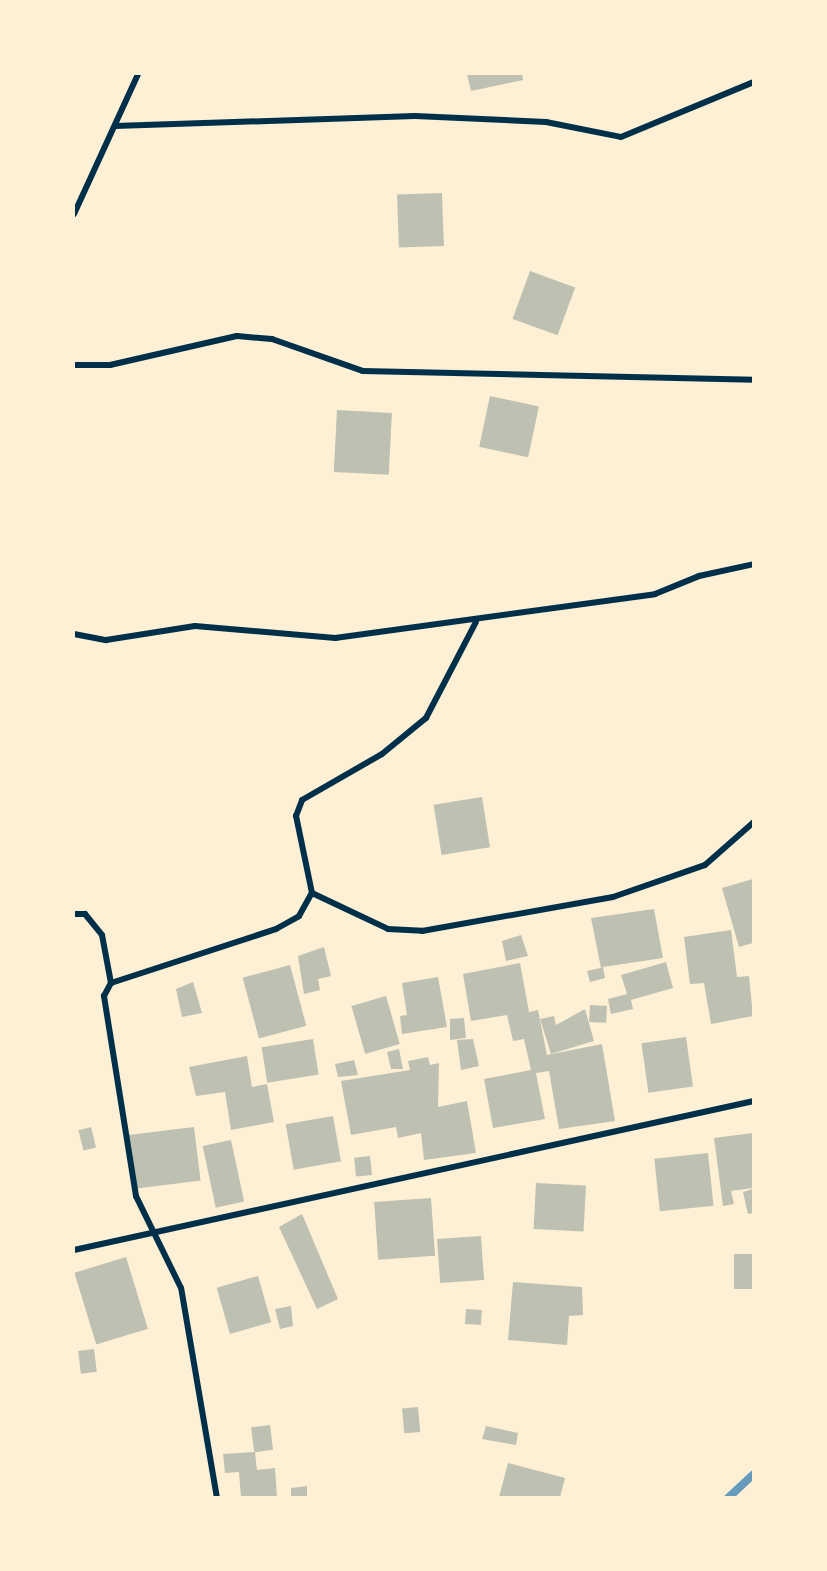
<!DOCTYPE html>
<html>
<head>
<meta charset="utf-8">
<style>
  body { margin:0 }
  #map { position:relative; width:827px; height:1571px; overflow:hidden; background:#fdf0d5; font-family:"IBM Plex Serif",serif }
  div>[style] { position:absolute }
  [style*='--x'] { left:calc(var(--x)*1px); top:calc(var(--y)*1px); width:calc(var(--w)*1px); rotate:calc(var(--a)*1deg) }
  .stream>* { height:8px; margin:-4px; padding:0 4px; transform-origin:4px; border-radius:4px; background:#669bbc }
  .building>* { inset:0; background:#bec0b2; transform-origin:0 0 }
  .minor>* { height:6px; margin:-3px; padding:0 3px; transform-origin:3px; border-radius:3px; background:#003049 }
  span { translate:-50% -50%; white-space:nowrap; text-align:center; line-height:1.15; -webkit-text-stroke:6px #fdf0d5; paint-order:stroke }
  .frame { position:absolute; inset:0; border:75px solid #fdf0d5; pointer-events:none }
</style>
</head>
<body>
<div id="map">
  <div class="stream">
    <i style="--x:728;--y:1498;--w:35;--a:-43"></i>
  </div>
  <div class="building">
    <i style="clip-path:polygon(467px 74px,522px 74px,523px 80px,471px 91px)"></i>
    <i style="left:442px;top:193px;width:53px;height:45px;rotate:88deg"></i>
    <i style="left:530px;top:271px;width:48px;height:51px;rotate:20deg"></i>
    <i style="left:490px;top:396px;width:50px;height:52px;rotate:12deg"></i>
    <i style="left:337px;top:410px;width:55px;height:62px;rotate:3deg"></i>
    <i style="left:482px;top:797px;width:51px;height:49px;rotate:81deg"></i>
    <i style="clip-path:polygon(753px 879px,753px 943px,739px 947px,722px 888px)"></i>
    <i style="clip-path:polygon(654px 909px,663px 958px,603px 967px,605px 978px,590px 982px,587px 971px,601px 968px,591px 918px)"></i>
    <i style="clip-path:polygon(731px 930px,737px 977px,749px 976px,753px 1016px,711px 1024px,704px 983px,690px 984px,684px 937px)"></i>
    <i style="clip-path:polygon(521px 935px,528px 956px,506px 961px,502px 941px)"></i>
    <i style="clip-path:polygon(324px 947px,331px 976px,318px 979px,320px 990px,304px 994px,298px 956px)"></i>
    <i style="clip-path:polygon(666px 962px,673px 988px,631px 1000px,633px 1009px,611px 1014px,608px 999px,627px 994px,621px 975px)"></i>
    <i style="clip-path:polygon(520px 963px,529px 1012px,538px 1010px,547px 1055px,602px 1044px,615px 1121px,559px 1129px,549px 1071px,536px 1073px,545px 1119px,493px 1128px,484px 1079px,531px 1070px,524px 1039px,513px 1041px,507px 1015px,471px 1021px,463px 974px)"></i>
    <i style="left:290px;top:965px;width:63px;height:49px;rotate:75deg"></i>
    <i style="clip-path:polygon(438px 977px,447px 1027px,402px 1034px,400px 1016px,407px 1015px,402px 983px)"></i>
    <i style="clip-path:polygon(193px 982px,202px 1013px,182px 1017px,176px 989px)"></i>
    <i style="left:386px;top:996px;width:50px;height:36px;rotate:74deg"></i>
    <i style="left:590px;top:1005px;width:17px;height:17px;rotate:3deg"></i>
    <i style="clip-path:polygon(585px 1009px,594px 1041px,551px 1054px,540px 1019px,554px 1016px,556px 1025px)"></i>
    <i style="clip-path:polygon(464px 1018px,466px 1038px,450px 1040px,450px 1019px)"></i>
    <i style="left:686px;top:1037px;width:50px;height:45px;rotate:82deg"></i>
    <i style="left:313px;top:1039px;width:36px;height:52px;rotate:81deg"></i>
    <i style="clip-path:polygon(473px 1039px,479px 1066px,461px 1070px,457px 1040px)"></i>
    <i style="clip-path:polygon(399px 1049px,403px 1069px,391px 1069px,387px 1052px)"></i>
    <i style="clip-path:polygon(247px 1056px,252px 1087px,267px 1084px,274px 1122px,231px 1130px,225px 1092px,196px 1096px,189px 1067px)"></i>
    <i style="clip-path:polygon(428px 1057px,430px 1065px,439px 1063px,438px 1107px,467px 1101px,476px 1153px,424px 1160px,421px 1133px,398px 1138px,396px 1127px,351px 1135px,341px 1081px,410px 1070px,408px 1061px)"></i>
    <i style="clip-path:polygon(354px 1060px,358px 1075px,338px 1077px,335px 1064px)"></i>
    <i style="left:333px;top:1116px;width:46px;height:48px;rotate:80deg"></i>
    <i style="left:91px;top:1127px;width:21px;height:13px;rotate:76deg"></i>
    <i style="left:194px;top:1127px;width:54px;height:66px;rotate:83deg"></i>
    <i style="clip-path:polygon(753px 1133px,753px 1188px,731px 1191px,734px 1204px,723px 1206px,714px 1138px)"></i>
    <i style="left:231px;top:1140px;width:63px;height:29px;rotate:78deg"></i>
    <i style="left:708px;top:1153px;width:53px;height:54px;rotate:84deg"></i>
    <i style="left:370px;top:1156px;width:19px;height:16px;rotate:84deg"></i>
    <i style="left:536px;top:1183px;width:50px;height:46px;rotate:3deg"></i>
    <i style="clip-path:polygon(753px 1189px,753px 1213px,748px 1214px,743px 1192px)"></i>
    <i style="left:431px;top:1198px;width:58px;height:57px;rotate:86deg"></i>
    <i style="clip-path:polygon(302px 1214px,338px 1299px,317px 1309px,279px 1227px)"></i>
    <i style="left:481px;top:1236px;width:44px;height:44px;rotate:86deg"></i>
    <i style="left:753px;top:1254px;width:35px;height:19px;rotate:90deg"></i>
    <i style="left:126px;top:1257px;width:75px;height:54px;rotate:73deg"></i>
    <i style="left:258px;top:1276px;width:48px;height:43px;rotate:74deg"></i>
    <i style="clip-path:polygon(513px 1282px,582px 1287px,583px 1315px,569px 1316px,567px 1345px,508px 1340px)"></i>
    <i style="clip-path:polygon(291px 1306px,293px 1326px,280px 1329px,275px 1309px)"></i>
    <i style="left:466px;top:1309px;width:16px;height:15px;rotate:4deg"></i>
    <i style="left:94px;top:1349px;width:23px;height:16px;rotate:83deg"></i>
    <i style="left:418px;top:1407px;width:25px;height:16px;rotate:85deg"></i>
    <i style="left:270px;top:1425px;width:25px;height:19px;rotate:83deg"></i>
    <i style="clip-path:polygon(486px 1426px,518px 1433px,516px 1445px,482px 1439px)"></i>
    <i style="clip-path:polygon(255px 1452px,257px 1470px,275px 1468px,277px 1497px,241px 1497px,239px 1472px,225px 1473px,223px 1454px)"></i>
    <i style="clip-path:polygon(508px 1463px,565px 1478px,560px 1497px,499px 1497px)"></i>
    <i style="clip-path:polygon(307px 1486px,307px 1497px,291px 1497px,291px 1488px)"></i>
  </div>
  <div class="minor">
    <i style="--x:115;--y:126;--w:300;--a:-1.9"></i>
    <i style="--x:415;--y:116;--w:131;--a:2.6"></i>
    <i style="--x:546;--y:122;--w:76;--a:11.3"></i>
    <i style="--x:621;--y:137;--w:144;--a:-22.5"></i>
    <i style="--x:74;--y:214;--w:154;--a:-65.4"></i>
    <i style="--x:74;--y:365;--w:36;--a:0"></i>
    <i style="--x:110;--y:365;--w:130;--a:-12.9"></i>
    <i style="--x:237;--y:336;--w:35;--a:5"></i>
    <i style="--x:272;--y:339;--w:96;--a:19.4"></i>
    <i style="--x:363;--y:371;--w:391;--a:1.3"></i>
    <i style="--x:74;--y:634;--w:33;--a:11"></i>
    <i style="--x:106;--y:640;--w:90;--a:-8.9"></i>
    <i style="--x:195;--y:626;--w:141;--a:4.9"></i>
    <i style="--x:335;--y:638;--w:323;--a:-7.8"></i>
    <i style="--x:655;--y:594;--w:48;--a:-22.2"></i>
    <i style="--x:699;--y:576;--w:56;--a:-12.3"></i>
    <i style="--x:312;--y:893;--w:84;--a:25.3"></i>
    <i style="--x:388;--y:929;--w:34;--a:3"></i>
    <i style="--x:422;--y:931;--w:194;--a:-10.1"></i>
    <i style="--x:613;--y:897;--w:97;--a:-19.2"></i>
    <i style="--x:705;--y:865;--w:65;--a:-41.3"></i>
    <i style="--x:74;--y:914;--w:11;--a:0"></i>
    <i style="--x:85;--y:914;--w:27;--a:51"></i>
    <i style="--x:102;--y:935;--w:49;--a:79.4"></i>
    <i style="--x:74;--y:1250;--w:696;--a:-12.36"></i>
    <i style="--x:217;--y:1498;--w:213;--a:-99.7"></i>
    <i style="--x:181;--y:1288;--w:102;--a:-116.1"></i>
    <i style="--x:136;--y:1196;--w:203;--a:-99.1"></i>
    <i style="--x:104;--y:996;--w:15;--a:-62"></i>
    <i style="--x:111;--y:983;--w:174;--a:-18.1"></i>
    <i style="--x:276;--y:929;--w:26;--a:-29"></i>
    <i style="--x:299;--y:916;--w:26;--a:-61"></i>
    <i style="--x:312;--y:893;--w:79;--a:-101.7"></i>
    <i style="--x:296;--y:816;--w:17;--a:-69"></i>
    <i style="--x:302;--y:800;--w:92;--a:-29.9"></i>
    <i style="--x:382;--y:754;--w:57;--a:-39.3"></i>
    <i style="--x:426;--y:718;--w:108;--a:-62.5"></i>
  </div>
  <div class="frame"></div>
</div>
</body>
</html>
